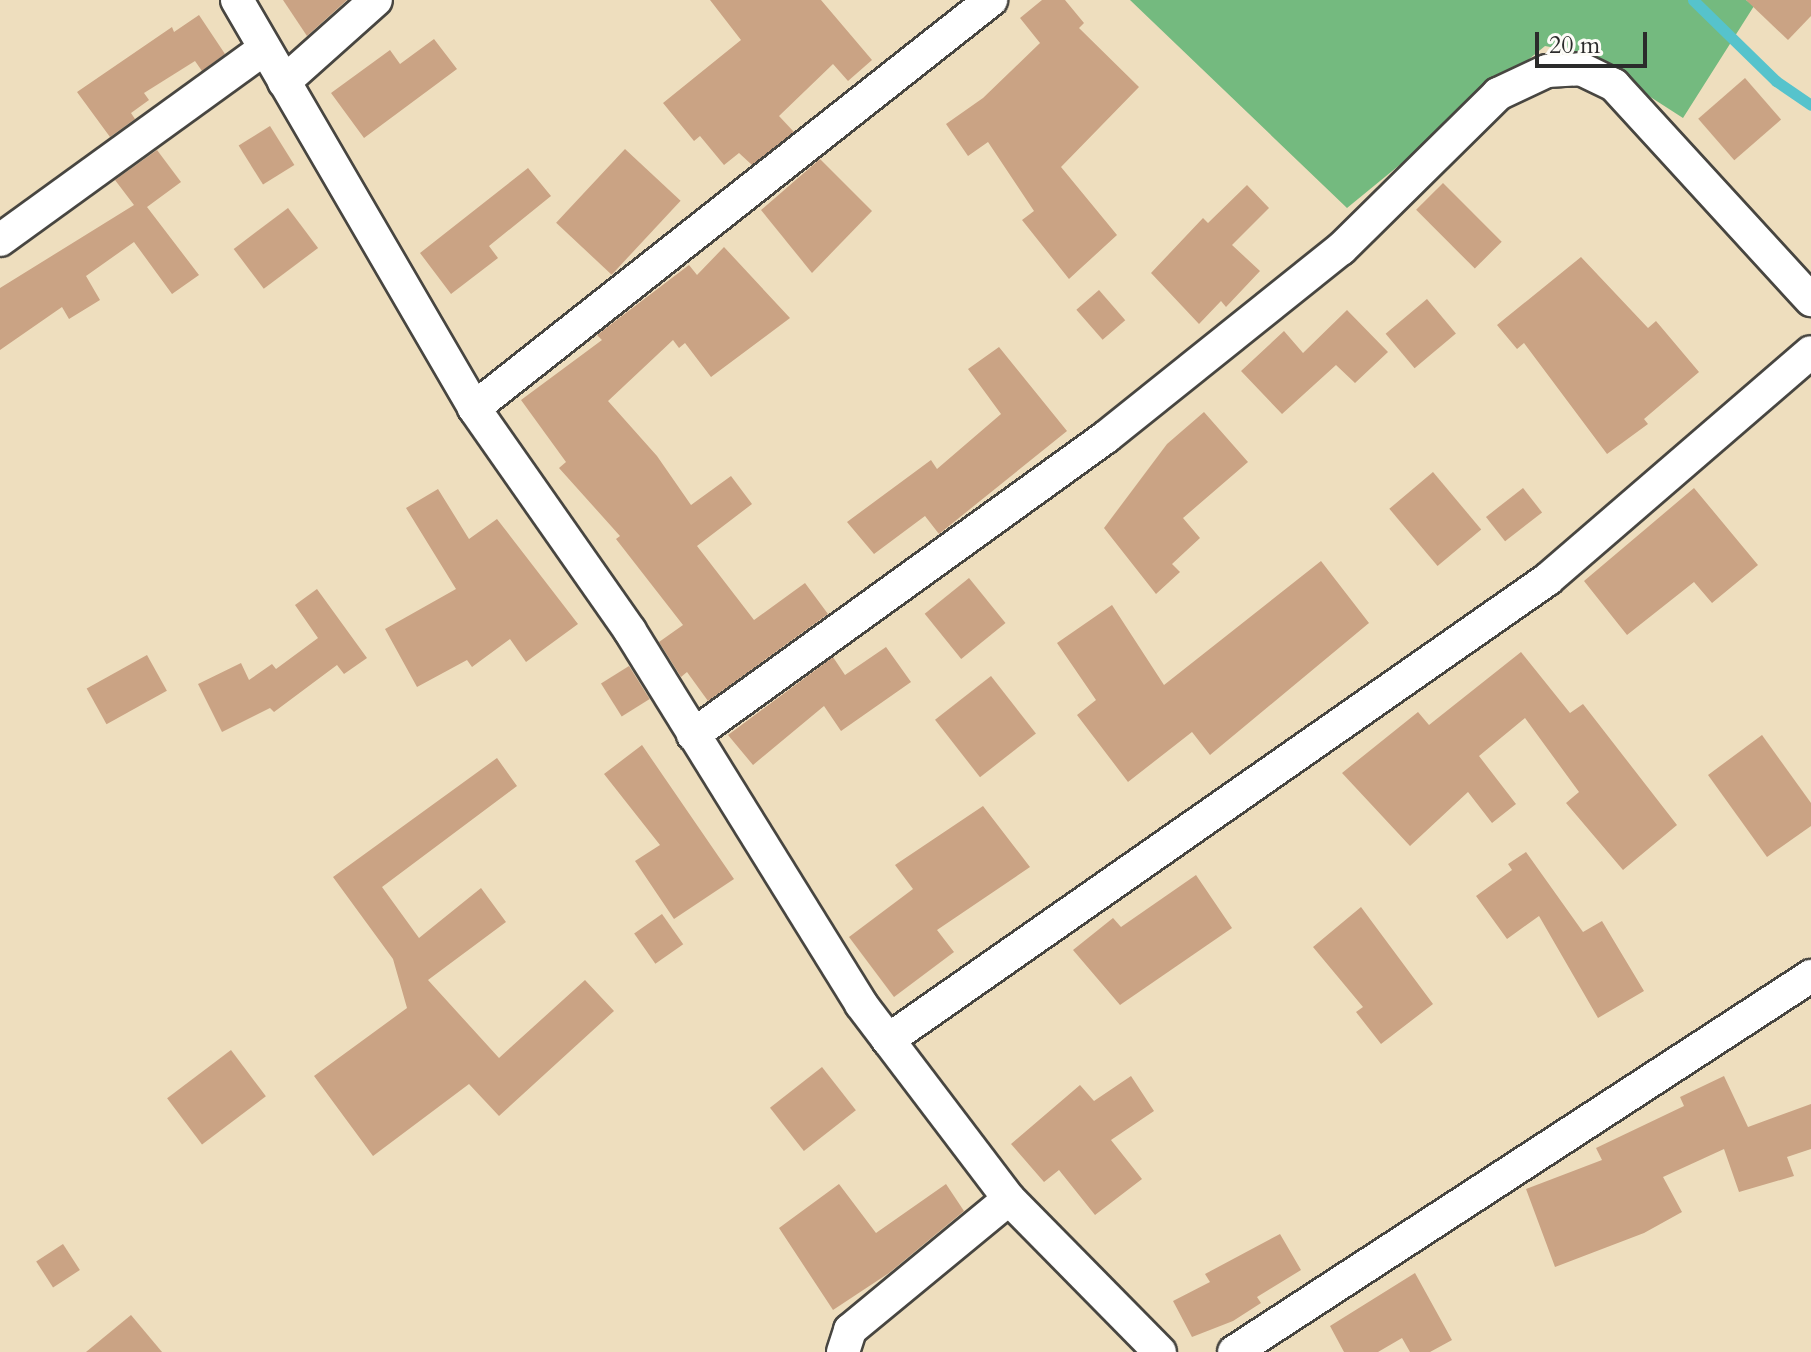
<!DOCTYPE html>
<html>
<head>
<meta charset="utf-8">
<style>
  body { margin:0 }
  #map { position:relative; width:1811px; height:1352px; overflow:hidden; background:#eedebe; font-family:Cardo,serif }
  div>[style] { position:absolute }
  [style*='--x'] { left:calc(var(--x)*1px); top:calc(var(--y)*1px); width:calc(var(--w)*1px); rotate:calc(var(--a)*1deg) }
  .forest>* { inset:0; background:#74ba7f }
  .stream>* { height:11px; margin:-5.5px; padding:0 5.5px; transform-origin:5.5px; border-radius:5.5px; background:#56c3cc }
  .building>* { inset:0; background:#caa384; transform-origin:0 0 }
  .roads { filter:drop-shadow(2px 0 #484641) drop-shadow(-2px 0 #484641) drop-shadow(0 2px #484641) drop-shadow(0 -2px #484641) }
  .street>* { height:32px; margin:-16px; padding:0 16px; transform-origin:16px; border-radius:16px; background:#fff }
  span { translate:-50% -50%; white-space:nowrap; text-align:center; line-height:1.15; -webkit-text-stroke:7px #fdfcf7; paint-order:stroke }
  .scale { position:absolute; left:1535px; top:32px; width:112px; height:36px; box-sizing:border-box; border:4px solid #2b2b2b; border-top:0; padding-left:10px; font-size:24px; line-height:28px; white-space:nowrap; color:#2b2b2b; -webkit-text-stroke:6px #fdfcf7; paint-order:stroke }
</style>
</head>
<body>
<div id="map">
  <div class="forest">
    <i style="clip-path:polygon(1130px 0,1746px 0,1754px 6px,1683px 118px,1582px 53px,1545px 46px,1347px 208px)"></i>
  </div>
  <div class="stream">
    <i style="--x:1693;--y:0;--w:116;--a:44.3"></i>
    <i style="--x:1776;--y:81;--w:42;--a:34.4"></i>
  </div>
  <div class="building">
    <i style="clip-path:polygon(283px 0,347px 0,307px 36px)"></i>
    <i style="clip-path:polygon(710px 0,821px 0,872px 60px,848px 81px,833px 64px,779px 116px,794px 132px,752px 165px,739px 153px,724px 165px,700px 136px,694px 141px,663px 103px,741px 40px)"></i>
    <i style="clip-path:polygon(1042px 0,1065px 0,1084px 23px,1079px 28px,1139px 87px,1061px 167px,1117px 235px,1069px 279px,1022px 220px,1034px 211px,988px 142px,968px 156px,946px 124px,983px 98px,1040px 43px,1020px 18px)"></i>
    <i style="clip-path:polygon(1746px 0,1811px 0,1811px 16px,1788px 40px)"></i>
    <i style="clip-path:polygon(199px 15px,225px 54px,202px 71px,195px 61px,144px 93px,149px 100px,131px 113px,135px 119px,110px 137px,77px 92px,172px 27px,174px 32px)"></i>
    <i style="clip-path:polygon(434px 39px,457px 69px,364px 138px,331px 93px,390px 50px,400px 64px)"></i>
    <i style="left:1745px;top:78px;width:55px;height:62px;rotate:49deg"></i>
    <i style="left:270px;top:126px;width:46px;height:37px;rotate:58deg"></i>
    <i style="left:625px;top:149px;width:76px;height:101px;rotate:43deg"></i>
    <i style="clip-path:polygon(157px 150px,181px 182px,147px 207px,199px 275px,172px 294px,134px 242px,86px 276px,100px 300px,69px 319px,62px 307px,0 350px,0 288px,134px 205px,115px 180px)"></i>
    <i style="clip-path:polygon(820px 159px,872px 211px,812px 273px,761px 210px)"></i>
    <i style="clip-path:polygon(528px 168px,551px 196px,489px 246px,498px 258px,451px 294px,420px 253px)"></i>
    <i style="left:1443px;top:183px;width:83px;height:38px;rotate:45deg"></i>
    <i style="clip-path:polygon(1247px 185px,1269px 208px,1232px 245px,1260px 271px,1226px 307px,1221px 301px,1199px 324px,1151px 273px,1203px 218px,1208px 223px)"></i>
    <i style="left:288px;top:208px;width:50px;height:68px;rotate:53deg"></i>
    <i style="clip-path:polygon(724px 247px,790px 318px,711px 377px,685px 343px,679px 348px,673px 340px,608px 401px,657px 456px,691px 505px,731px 476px,752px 504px,697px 546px,754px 620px,805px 583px,828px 614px,708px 701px,687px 672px,681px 677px,659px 642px,683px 625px,616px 539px,620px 536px,559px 468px,566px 462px,521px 400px,602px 340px,597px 335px,614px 322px,689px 265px,697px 275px)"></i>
    <i style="clip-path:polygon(1581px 257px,1648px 328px,1656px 321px,1699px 372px,1644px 419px,1648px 424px,1607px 454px,1524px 343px,1517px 349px,1497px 325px)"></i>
    <i style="left:1099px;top:290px;width:40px;height:30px;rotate:49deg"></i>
    <i style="left:1427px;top:299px;width:45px;height:54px;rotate:50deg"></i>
    <i style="clip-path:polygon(1347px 310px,1388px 352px,1355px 383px,1336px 365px,1282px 414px,1241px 371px,1284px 331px,1303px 353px)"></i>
    <i style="clip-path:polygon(999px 347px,1067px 431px,939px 534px,925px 516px,874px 554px,847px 522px,931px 460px,937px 469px,1001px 414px,968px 369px)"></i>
    <i style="clip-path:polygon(1204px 412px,1248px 462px,1183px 518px,1200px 538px,1172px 564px,1180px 572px,1156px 594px,1104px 528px,1167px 444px)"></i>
    <i style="left:1433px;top:472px;width:75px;height:57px;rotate:50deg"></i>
    <i style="left:1523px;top:488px;width:31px;height:47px;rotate:52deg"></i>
    <i style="clip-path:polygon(1694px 488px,1758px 565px,1712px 603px,1694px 582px,1627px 635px,1584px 581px)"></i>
    <i style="clip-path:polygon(438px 489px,469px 539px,497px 519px,578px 624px,526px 662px,510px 639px,472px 667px,467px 660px,417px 687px,385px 629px,456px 589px,406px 508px)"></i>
    <i style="clip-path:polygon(1321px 561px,1369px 623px,1210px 755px,1192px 732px,1128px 782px,1077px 715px,1096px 700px,1057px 643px,1112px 605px,1164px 685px)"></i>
    <i style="left:969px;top:578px;width:58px;height:57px;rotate:51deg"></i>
    <i style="clip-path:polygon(317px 589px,367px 658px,344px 674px,337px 665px,274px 712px,270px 708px,222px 732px,198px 684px,241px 663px,249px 680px,272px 664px,276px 669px,318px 638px,295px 605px)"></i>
    <i style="clip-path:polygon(886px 647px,911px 682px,841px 731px,824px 706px,753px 765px,728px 735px,833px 657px,845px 675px)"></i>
    <i style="clip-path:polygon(1521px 652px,1570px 713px,1583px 704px,1677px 825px,1623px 870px,1566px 803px,1579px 792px,1525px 718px,1479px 756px,1516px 804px,1492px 823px,1468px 792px,1410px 846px,1342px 773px,1418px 712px,1429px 725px)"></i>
    <i style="left:147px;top:655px;width:41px;height:69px;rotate:61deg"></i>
    <i style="left:629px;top:666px;width:39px;height:33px;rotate:58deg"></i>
    <i style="left:991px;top:676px;width:73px;height:71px;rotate:52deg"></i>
    <i style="clip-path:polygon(1762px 735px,1811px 803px,1811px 826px,1767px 857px,1708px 775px)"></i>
    <i style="clip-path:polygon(642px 745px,734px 879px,674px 919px,635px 861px,660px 845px,604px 774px)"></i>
    <i style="clip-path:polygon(497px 758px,517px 786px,382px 887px,419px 938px,481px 888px,506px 922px,428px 980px,499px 1058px,585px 980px,614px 1011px,499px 1116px,469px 1084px,373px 1156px,314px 1076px,407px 1008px,393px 959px,333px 877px)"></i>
    <i style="clip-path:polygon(983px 806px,1030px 867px,937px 930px,954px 952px,894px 997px,849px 937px,913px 889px,895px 865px)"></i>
    <i style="clip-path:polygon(1526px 852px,1583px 932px,1602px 921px,1644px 991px,1598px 1018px,1539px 916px,1507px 939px,1476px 896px,1512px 870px,1508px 864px)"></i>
    <i style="clip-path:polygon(1196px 875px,1232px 928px,1120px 1005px,1073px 950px,1113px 918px,1121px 927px)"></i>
    <i style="clip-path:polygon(1361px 907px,1433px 1004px,1381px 1044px,1356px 1012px,1363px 1007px,1313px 947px)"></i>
    <i style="left:662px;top:914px;width:37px;height:34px;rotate:55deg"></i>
    <i style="left:231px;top:1050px;width:58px;height:80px;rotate:53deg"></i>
    <i style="left:822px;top:1067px;width:55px;height:66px;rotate:52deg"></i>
    <i style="clip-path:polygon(1131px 1076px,1154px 1111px,1111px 1140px,1142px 1179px,1095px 1215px,1059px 1170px,1044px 1182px,1011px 1144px,1080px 1085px,1094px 1101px)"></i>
    <i style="clip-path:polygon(1724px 1076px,1748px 1127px,1811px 1104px,1811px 1149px,1787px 1157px,1794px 1176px,1739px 1192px,1724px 1149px,1663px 1177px,1682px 1212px,1644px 1233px,1555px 1267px,1526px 1189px,1602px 1160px,1596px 1148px,1684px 1106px,1680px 1097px)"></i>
    <i style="clip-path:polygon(839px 1184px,876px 1233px,946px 1184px,964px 1211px,889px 1273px,833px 1310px,779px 1228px)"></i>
    <i style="clip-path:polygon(1280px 1234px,1301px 1270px,1257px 1297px,1261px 1303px,1233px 1321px,1192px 1337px,1173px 1301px,1210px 1282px,1205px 1274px)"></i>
    <i style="left:63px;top:1244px;width:31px;height:32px;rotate:57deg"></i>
    <i style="clip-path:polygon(1415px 1273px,1452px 1340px,1430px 1352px,1410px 1352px,1402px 1338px,1378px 1352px,1344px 1352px,1330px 1326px)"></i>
    <i style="clip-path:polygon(131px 1315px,162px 1352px,86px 1352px)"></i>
  </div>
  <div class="roads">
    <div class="street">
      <i style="--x:237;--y:0;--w:472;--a:59.8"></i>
      <i style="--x:474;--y:408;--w:272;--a:55"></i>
      <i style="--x:630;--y:631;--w:439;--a:58.2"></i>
      <i style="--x:861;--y:1004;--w:245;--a:52.8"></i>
      <i style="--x:1009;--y:1199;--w:215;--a:45.4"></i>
      <i style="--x:284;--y:82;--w:123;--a:-41.7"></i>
      <i style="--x:0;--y:240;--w:326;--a:-35.9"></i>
      <i style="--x:474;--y:408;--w:659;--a:-38.28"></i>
      <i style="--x:693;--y:735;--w:509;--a:-35.81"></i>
      <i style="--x:1106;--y:437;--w:301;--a:-38.7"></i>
      <i style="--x:1341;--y:249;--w:221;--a:-44.6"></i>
      <i style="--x:1498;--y:94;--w:54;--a:-25.1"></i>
      <i style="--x:1547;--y:71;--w:34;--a:-3"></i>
      <i style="--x:1581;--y:69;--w:37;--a:26"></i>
      <i style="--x:1614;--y:85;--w:292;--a:47.5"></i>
      <i style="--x:888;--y:1040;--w:805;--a:-34.93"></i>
      <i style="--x:1548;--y:579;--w:347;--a:-40.8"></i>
      <i style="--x:843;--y:1352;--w:23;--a:-72"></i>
      <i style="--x:850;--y:1330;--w:206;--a:-39.5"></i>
      <i style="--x:1234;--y:1352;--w:689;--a:-33.09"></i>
    </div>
  </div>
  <div class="scale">20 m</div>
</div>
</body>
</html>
